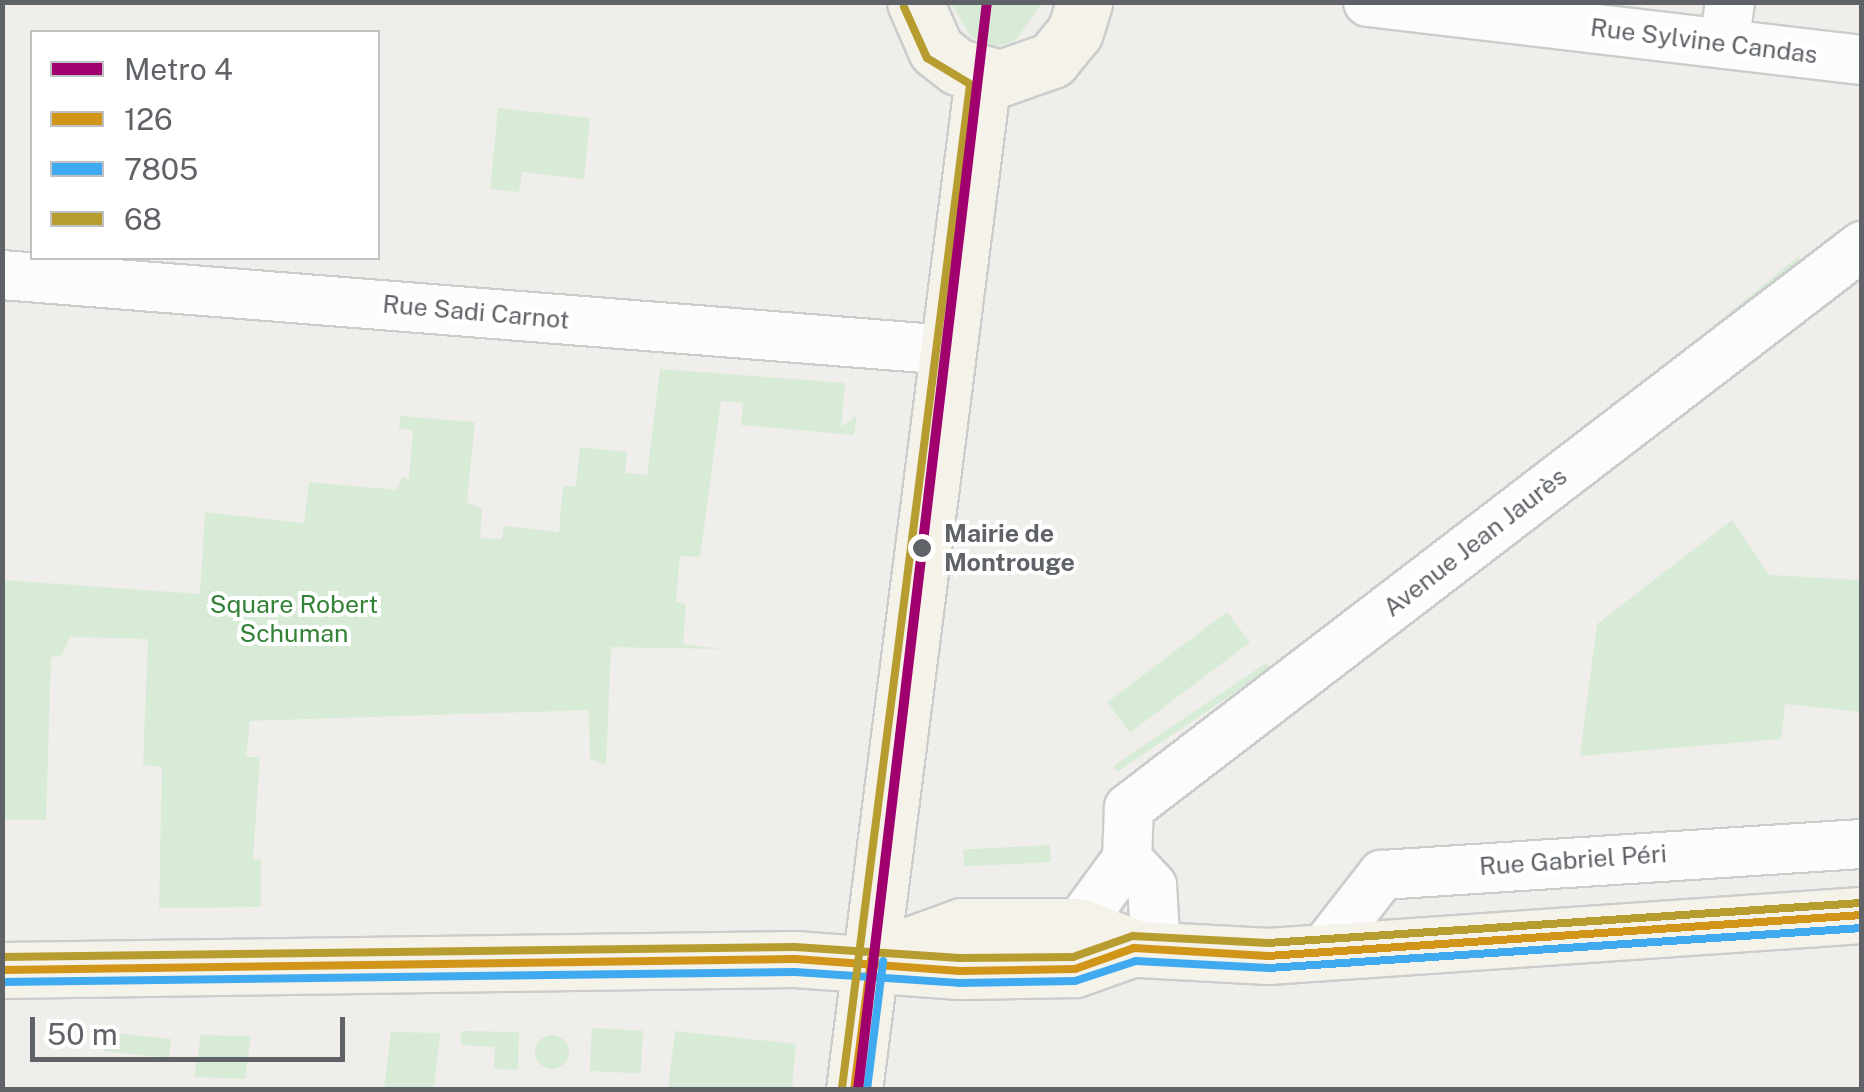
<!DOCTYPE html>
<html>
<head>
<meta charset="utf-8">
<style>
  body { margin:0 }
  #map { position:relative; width:1864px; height:1092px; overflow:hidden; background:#efeeea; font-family:"Public Sans",sans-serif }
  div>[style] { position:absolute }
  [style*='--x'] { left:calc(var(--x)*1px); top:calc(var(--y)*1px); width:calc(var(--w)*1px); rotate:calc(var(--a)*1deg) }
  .green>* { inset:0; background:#d8ebd6; transform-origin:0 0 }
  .round { border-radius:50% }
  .roads { filter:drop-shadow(2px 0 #cbcccc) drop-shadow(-2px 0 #cbcccc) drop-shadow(0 2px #cbcccc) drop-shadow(0 -2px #cbcccc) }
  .minor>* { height:48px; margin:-24px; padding:0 24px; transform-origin:24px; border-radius:24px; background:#fdfcfc }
  .major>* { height:55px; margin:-27.5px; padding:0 27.5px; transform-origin:27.5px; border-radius:27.5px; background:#f4f2e9 }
  .bus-1>* { height:8px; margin:-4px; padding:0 4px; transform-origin:4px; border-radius:4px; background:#d1951a }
  .bus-2>* { height:8px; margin:-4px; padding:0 4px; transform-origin:4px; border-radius:4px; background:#3faaf0 }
  .bus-3>* { height:8px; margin:-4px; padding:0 4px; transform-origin:4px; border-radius:4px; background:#b79d30 }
  .metro-1>* { height:10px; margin:-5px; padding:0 5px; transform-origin:5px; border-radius:5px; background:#a0006e }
  .dots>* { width:28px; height:28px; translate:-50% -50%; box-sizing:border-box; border:5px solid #fff; border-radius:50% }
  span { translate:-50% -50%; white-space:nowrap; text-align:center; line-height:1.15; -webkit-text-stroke:8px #fff; paint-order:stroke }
  .street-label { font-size:25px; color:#5f6368 }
  .stop-label { font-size:25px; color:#5f6368; font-weight:700 }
  .left { translate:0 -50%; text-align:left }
  .park-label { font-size:25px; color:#348238 }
  .frame { position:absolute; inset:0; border:5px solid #5f6368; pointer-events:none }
  .legend { position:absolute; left:30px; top:30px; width:350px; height:230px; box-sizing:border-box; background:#fff; border:2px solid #bfc1c3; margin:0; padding:12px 18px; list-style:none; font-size:30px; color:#5f6368 }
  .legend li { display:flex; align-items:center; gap:20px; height:50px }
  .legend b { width:50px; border:2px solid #bfc1c3 }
  .scale { position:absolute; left:30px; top:1017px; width:315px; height:45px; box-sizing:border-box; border:5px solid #5f6368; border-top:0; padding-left:12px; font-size:30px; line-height:35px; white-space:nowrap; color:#5f6368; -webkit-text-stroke:8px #fff; paint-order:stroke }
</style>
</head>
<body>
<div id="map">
  <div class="green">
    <i style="clip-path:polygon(951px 3px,951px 2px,1042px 3px,1015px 41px,993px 47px,971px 37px)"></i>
    <i style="clip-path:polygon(498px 108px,590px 118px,584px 179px,522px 172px,519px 192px,490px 189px)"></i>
    <i style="left:1798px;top:257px;width:6px;height:166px;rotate:51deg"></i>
    <i style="clip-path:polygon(660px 369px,845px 383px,841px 427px,857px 415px,854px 435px,741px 425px,743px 403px,721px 401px,700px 557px,680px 556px,676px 602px,686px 604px,683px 644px,721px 649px,611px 647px,606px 765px,590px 759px,589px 710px,250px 721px,246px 757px,260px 757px,253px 859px,261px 860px,261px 907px,159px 908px,162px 767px,143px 765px,148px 639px,70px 637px,61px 656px,51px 657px,46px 820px,3px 820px,3px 580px,200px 594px,205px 512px,304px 523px,309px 482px,397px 490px,402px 477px,409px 479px,413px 430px,399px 428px,400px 416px,475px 422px,467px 502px,482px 509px,480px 538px,502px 539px,504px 526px,559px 532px,563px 486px,576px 486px,580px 447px,627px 452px,625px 473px,647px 475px)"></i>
    <i style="clip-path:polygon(1732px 520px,1769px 575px,1861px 580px,1861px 712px,1785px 704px,1781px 739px,1580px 756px,1597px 624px)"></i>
    <i style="left:1227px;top:612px;width:38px;height:150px;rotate:53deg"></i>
    <i style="left:1266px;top:663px;width:7px;height:184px;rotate:56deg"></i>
    <i style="left:1050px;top:845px;width:17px;height:87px;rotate:87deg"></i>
    <i style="left:592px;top:1028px;width:51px;height:43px;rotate:3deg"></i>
    <i style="clip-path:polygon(461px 1031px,519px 1032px,518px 1070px,494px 1069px,495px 1047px,461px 1045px)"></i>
    <i style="clip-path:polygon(675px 1031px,796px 1044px,792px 1089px,668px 1089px)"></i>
    <i style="clip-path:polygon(391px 1032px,440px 1033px,434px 1089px,384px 1089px)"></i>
    <i style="clip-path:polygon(201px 1035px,251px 1036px,245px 1079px,194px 1077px)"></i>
    <i class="round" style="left:535px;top:1035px;width:34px;height:34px"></i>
    <i style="left:171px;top:1039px;width:19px;height:67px;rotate:96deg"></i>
  </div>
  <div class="roads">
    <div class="minor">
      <i style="--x:1368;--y:2;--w:497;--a:6.7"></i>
      <i style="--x:1724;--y:44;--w:42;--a:-81.9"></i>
      <i style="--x:2;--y:275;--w:950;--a:4.53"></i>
      <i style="--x:1127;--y:859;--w:37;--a:47"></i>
      <i style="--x:1152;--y:886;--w:63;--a:86.4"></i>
      <i style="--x:1078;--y:926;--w:83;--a:-53.8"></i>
      <i style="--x:1127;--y:859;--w:51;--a:-87.8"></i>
      <i style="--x:1129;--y:808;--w:924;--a:-37.48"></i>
      <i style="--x:1322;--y:952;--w:98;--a:-52.1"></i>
      <i style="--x:1382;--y:875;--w:481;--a:-3.7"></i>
    </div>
    <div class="major">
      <i style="--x:915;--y:2;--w:52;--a:66.4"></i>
      <i style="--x:936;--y:50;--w:28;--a:38"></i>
      <i style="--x:958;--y:67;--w:44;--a:14.3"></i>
      <i style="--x:1001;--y:78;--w:54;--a:-19.4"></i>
      <i style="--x:1052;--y:60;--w:36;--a:-51"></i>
      <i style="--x:1075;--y:32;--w:31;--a:-73"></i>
      <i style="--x:879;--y:956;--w:88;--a:-19.9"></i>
      <i style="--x:962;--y:926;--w:116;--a:0"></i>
      <i style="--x:1078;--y:926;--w:65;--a:20.7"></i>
      <i style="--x:1139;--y:949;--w:129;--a:3.1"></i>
      <i style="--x:1268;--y:956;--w:595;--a:-3.95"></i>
      <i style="--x:2;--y:970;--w:793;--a:-0.79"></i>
      <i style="--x:795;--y:959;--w:165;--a:4.2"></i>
      <i style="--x:960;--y:971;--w:115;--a:-1"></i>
      <i style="--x:1075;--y:969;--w:63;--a:-19.6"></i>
      <i style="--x:854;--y:1090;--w:1021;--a:-82.74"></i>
    </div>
  </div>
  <div class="bus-1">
    <i style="--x:2;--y:970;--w:793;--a:-0.79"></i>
    <i style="--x:795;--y:959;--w:165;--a:4.2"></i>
    <i style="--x:960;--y:971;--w:115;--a:-1"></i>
    <i style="--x:1075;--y:969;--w:63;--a:-19.6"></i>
    <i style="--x:1134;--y:948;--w:134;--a:3.4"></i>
    <i style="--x:1268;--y:956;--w:595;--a:-3.95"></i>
    <i style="--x:854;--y:1090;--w:132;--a:-82.6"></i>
  </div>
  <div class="bus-2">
    <i style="--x:2;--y:982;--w:793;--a:-0.72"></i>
    <i style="--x:795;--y:972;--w:164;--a:3.8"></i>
    <i style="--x:959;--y:983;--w:116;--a:-1"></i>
    <i style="--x:1075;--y:981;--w:64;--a:-18.2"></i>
    <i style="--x:1136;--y:961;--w:133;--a:3"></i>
    <i style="--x:1269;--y:968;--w:594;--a:-3.86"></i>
    <i style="--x:867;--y:1090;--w:130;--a:-82.9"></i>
  </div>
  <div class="bus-3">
    <i style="--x:2;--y:957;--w:793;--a:-0.72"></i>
    <i style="--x:795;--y:947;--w:165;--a:3.8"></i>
    <i style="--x:960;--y:958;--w:113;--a:-0.5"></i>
    <i style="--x:1073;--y:957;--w:64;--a:-19.3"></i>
    <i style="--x:1133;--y:936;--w:135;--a:3"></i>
    <i style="--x:1268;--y:943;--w:594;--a:-3.86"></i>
    <i style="--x:842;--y:1088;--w:1012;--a:-82.73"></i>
    <i style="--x:970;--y:84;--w:50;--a:-148.8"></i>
    <i style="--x:927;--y:58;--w:56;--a:-114.3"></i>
  </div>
  <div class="metro-1">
    <i style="--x:858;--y:1090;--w:1096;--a:-83.24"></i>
  </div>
  <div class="dots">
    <i style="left:922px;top:548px;background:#5f6368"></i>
  </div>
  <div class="street-label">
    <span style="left:1704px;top:41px;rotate:7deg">Rue Sylvine Candas</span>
    <span style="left:476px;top:312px;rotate:5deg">Rue Sadi Carnot</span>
    <span style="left:1475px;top:542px;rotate:-38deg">Avenue Jean Jaurès</span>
    <span style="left:1573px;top:860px;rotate:-4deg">Rue Gabriel Péri</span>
  </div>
  <div class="stop-label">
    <span class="left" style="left:944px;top:548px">Mairie de<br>Montrouge</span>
  </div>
  <div class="park-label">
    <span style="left:294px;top:619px">Square Robert<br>Schuman</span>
  </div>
  <div class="frame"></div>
  <ul class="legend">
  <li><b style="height:12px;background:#a0006e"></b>Metro 4</li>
  <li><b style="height:12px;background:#d1951a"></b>126</li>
  <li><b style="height:12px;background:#3faaf0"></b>7805</li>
  <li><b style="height:12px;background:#b79d30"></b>68</li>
  </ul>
  <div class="scale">50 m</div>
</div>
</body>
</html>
